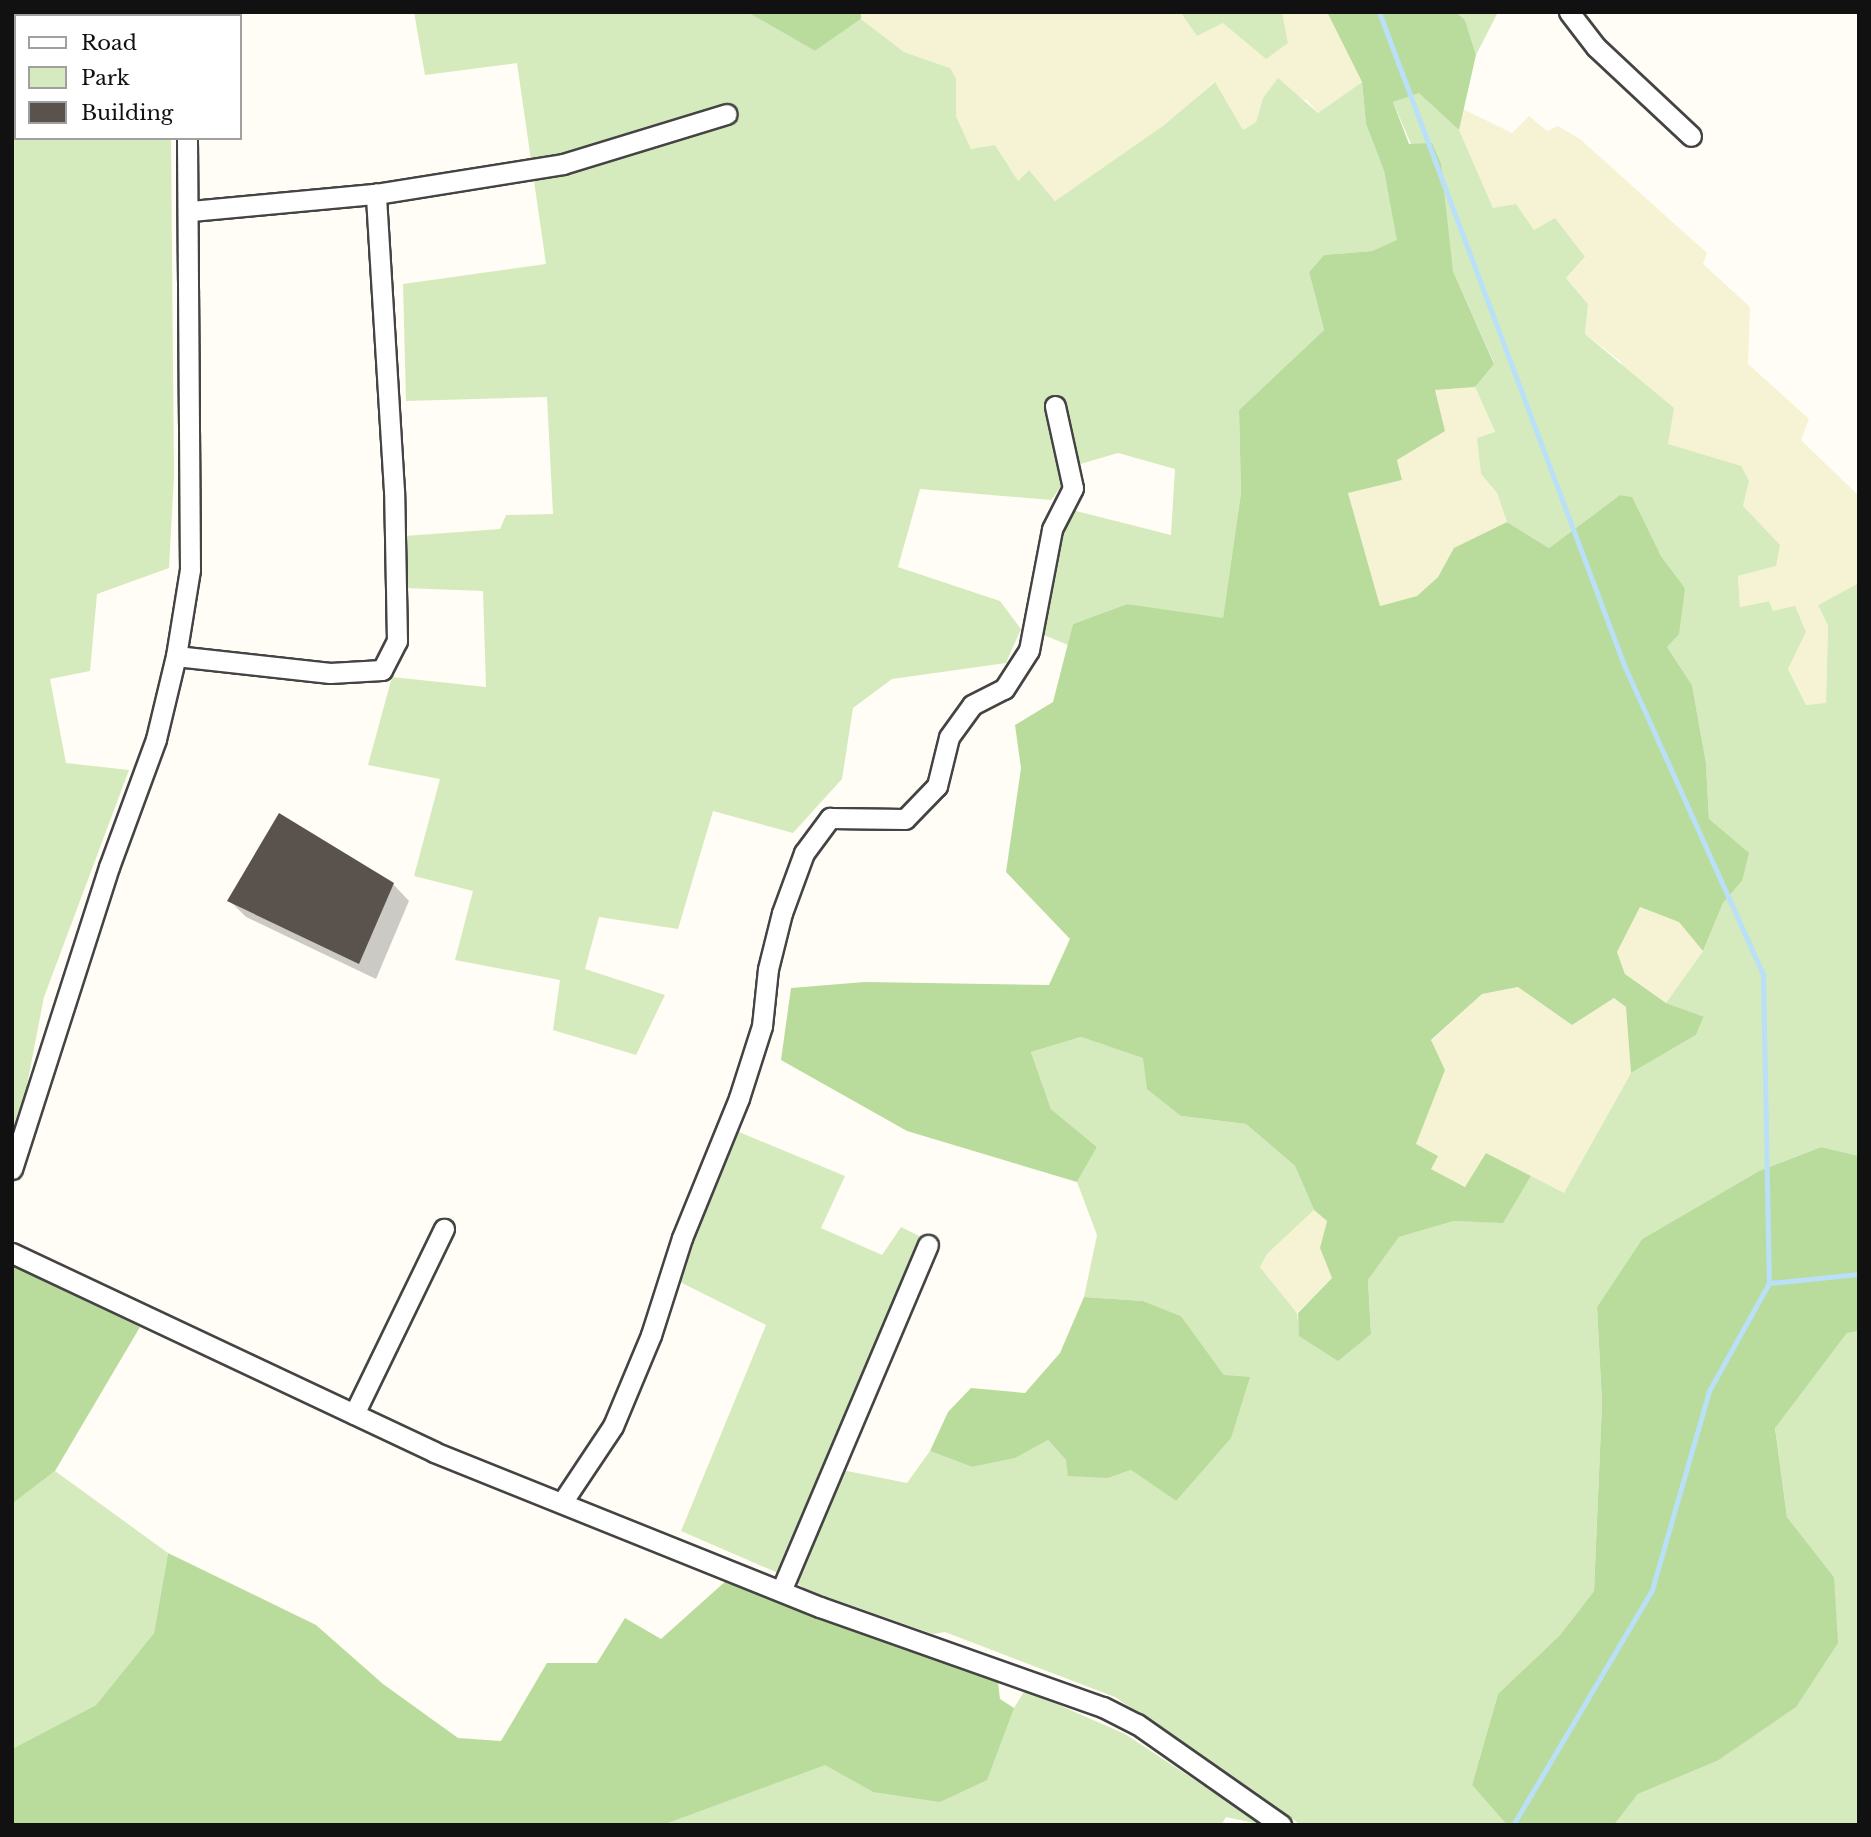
<!DOCTYPE html>
<html>
<head>
<meta charset="utf-8">
<style>
  body { margin:0 }
  #map { position:relative; width:1871px; height:1837px; overflow:hidden; background:#fffdf5; font-family:"Libre Baskerville",serif }
  div>[style] { position:absolute }
  [style*='--x'] { left:calc(var(--x)*1px); top:calc(var(--y)*1px); width:calc(var(--w)*1px); rotate:calc(var(--a)*1deg) }
  .farmland>* { inset:0; background:#f6f3d4 }
  .green>* { inset:0; background:#d5ebbd }
  .forest>* { inset:0; background:#b9dc9c }
  .shadow>* { inset:0; background:#0003 }
  .stream>* { height:5px; margin:-2.5px; padding:0 2.5px; transform-origin:2.5px; border-radius:2.5px; background:#b9e0f7 }
  .building>* { inset:0; background:#5a524d }
  .roads { filter:drop-shadow(2px 0 #444) drop-shadow(-2px 0 #444) drop-shadow(0 2px #444) drop-shadow(0 -2px #444) }
  .minor>* { height:19px; margin:-9.5px; padding:0 9.5px; transform-origin:9.5px; border-radius:9.5px; background:#fff }
  span { translate:-50% -50%; white-space:nowrap; text-align:center; line-height:1.15; -webkit-text-stroke:7px #fff; paint-order:stroke }
  .frame { position:absolute; inset:0; border:14px solid #111; pointer-events:none }
  .legend { position:absolute; left:14px; top:14px; width:228px; height:126px; box-sizing:border-box; background:#fff; border:2px solid #a0a0a0; margin:0; padding:9px 12px; list-style:none; font-size:21px; color:#111 }
  .legend li { display:flex; align-items:center; gap:14px; height:35px }
  .legend b { width:35px; border:2px solid #a0a0a0 }
</style>
</head>
<body>
<div id="map">
  <div class="farmland">
    <i style="clip-path:polygon(861px 12px,1180px 12px,1197px 36px,1223px 23px,1288px 43px,1282px 12px,1327px 12px,1362px 82px,1318px 113px,1307px 100px,1263px 98px,1256px 122px,1243px 130px,1214px 82px,1164px 126px,1055px 201px,1029px 170px,1018px 181px,971px 149px,956px 116px,956px 78px,950px 68px,904px 52px,861px 19px)"></i>
    <i style="clip-path:polygon(1463px 109px,1512px 133px,1529px 116px,1547px 131px,1558px 126px,1580px 139px,1707px 253px,1703px 264px,1750px 307px,1748px 364px,1809px 419px,1801px 440px,1859px 496px,1859px 583px,1818px 605px,1828px 626px,1826px 704px,1806px 705px,1788px 669px,1806px 632px,1773px 611px,1768px 601px,1740px 607px,1738px 576px,1776px 566px,1743px 506px,1749px 481px,1668px 444px,1620px 361px,1585px 334px,1588px 304px,1566px 278px,1585px 258px,1493px 209px,1459px 130px)"></i>
    <i style="clip-path:polygon(1475px 387px,1495px 433px,1481px 474px,1497px 493px,1507px 522px,1455px 548px,1438px 577px,1417px 596px,1380px 606px,1348px 493px,1402px 480px,1397px 460px,1434px 390px)"></i>
    <i style="clip-path:polygon(1640px 907px,1680px 922px,1703px 951px,1666px 1003px,1625px 974px,1617px 952px)"></i>
    <i style="clip-path:polygon(1518px 987px,1572px 1025px,1614px 998px,1627px 1007px,1631px 1073px,1564px 1194px,1486px 1153px,1466px 1187px,1431px 1169px,1416px 1144px,1445px 1070px,1431px 1041px,1482px 994px)"></i>
    <i style="clip-path:polygon(1314px 1210px,1327px 1221px,1320px 1248px,1332px 1278px,1297px 1313px,1260px 1267px,1267px 1254px)"></i>
  </div>
  <div class="green">
    <i style="clip-path:polygon(12px 12px,164px 12px,164px 16px,16px 16px,16px 138px,171px 138px,174px 476px,169px 568px,97px 594px,90px 671px,50px 679px,66px 763px,129px 770px,44px 997px,14px 1152px)"></i>
    <i style="clip-path:polygon(414px 12px,747px 12px,815px 51px,861px 19px,904px 52px,950px 68px,956px 78px,956px 116px,971px 149px,995px 145px,1018px 181px,1029px 170px,1055px 201px,1163px 126px,1215px 82px,1243px 130px,1256px 122px,1263px 98px,1278px 78px,1318px 113px,1362px 82px,1366px 124px,1384px 171px,1398px 240px,1372px 251px,1324px 255px,1309px 272px,1324px 330px,1239px 410px,1241px 493px,1223px 619px,1127px 604px,1073px 624px,1068px 645px,1039px 633px,1054px 543px,1072px 510px,1171px 535px,1175px 469px,1118px 453px,1077px 465px,1051px 500px,920px 489px,898px 567px,1000px 601px,1021px 629px,1006px 663px,892px 679px,853px 708px,842px 779px,793px 833px,713px 811px,678px 929px,599px 917px,585px 969px,665px 995px,636px 1055px,553px 1030px,560px 980px,455px 960px,473px 891px,414px 876px,440px 779px,368px 765px,392px 677px,486px 687px,483px 591px,404px 588px,405px 536px,500px 529px,506px 515px,553px 514px,547px 397px,406px 401px,403px 284px,546px 264px,517px 63px,425px 75px)"></i>
    <i style="clip-path:polygon(1180px 12px,1282px 12px,1288px 43px,1266px 59px,1223px 23px,1197px 36px)"></i>
    <i style="clip-path:polygon(1456px 12px,1498px 12px,1476px 55px,1465px 20px)"></i>
    <i style="clip-path:polygon(1419px 92px,1459px 130px,1493px 208px,1516px 204px,1534px 230px,1555px 218px,1585px 257px,1566px 278px,1588px 304px,1585px 334px,1674px 408px,1668px 444px,1741px 466px,1749px 481px,1743px 506px,1780px 545px,1776px 566px,1738px 576px,1740px 607px,1769px 601px,1773px 611px,1795px 606px,1806px 632px,1788px 669px,1806px 705px,1826px 703px,1828px 626px,1818px 605px,1859px 583px,1859px 1156px,1821px 1147px,1759px 1171px,1642px 1239px,1597px 1307px,1602px 1403px,1594px 1591px,1560px 1635px,1498px 1694px,1472px 1785px,1507px 1825px,1301px 1825px,1115px 1697px,945px 1632px,933px 1634px,807px 1590px,794px 1581px,842px 1470px,907px 1483px,930px 1451px,972px 1467px,1014px 1458px,1048px 1440px,1066px 1460px,1108px 1478px,1131px 1470px,1176px 1501px,1224px 1375px,1181px 1316px,1143px 1301px,1084px 1297px,1097px 1235px,1077px 1182px,1097px 1147px,1051px 1109px,1031px 1052px,1081px 1037px,1144px 1058px,1181px 1116px,1246px 1124px,1295px 1166px,1314px 1210px,1267px 1254px,1260px 1267px,1297px 1313px,1300px 1336px,1371px 1334px,1368px 1280px,1399px 1237px,1454px 1221px,1503px 1222px,1531px 1176px,1564px 1193px,1631px 1073px,1696px 1035px,1704px 1018px,1666px 1003px,1703px 951px,1723px 903px,1742px 881px,1709px 819px,1706px 763px,1692px 685px,1667px 647px,1685px 588px,1661px 556px,1631px 497px,1620px 495px,1549px 548px,1507px 522px,1497px 493px,1481px 474px,1477px 438px,1495px 432px,1475px 387px,1494px 363px,1453px 271px,1446px 226px,1393px 102px)"></i>
    <i style="clip-path:polygon(739px 1132px,845px 1176px,821px 1228px,882px 1255px,901px 1227px,921px 1237px,909px 1279px,778px 1573px,681px 1531px,766px 1325px,680px 1282px,695px 1228px)"></i>
    <i style="clip-path:polygon(1859px 1331px,1859px 1825px,1614px 1825px,1638px 1794px,1717px 1761px,1834px 1577px,1787px 1517px,1775px 1427px,1847px 1333px)"></i>
    <i style="clip-path:polygon(55px 1471px,168px 1553px,154px 1633px,96px 1705px,12px 1749px,12px 1504px)"></i>
    <i style="clip-path:polygon(1025px 1690px,1125px 1734px,1263px 1825px,1226px 1817px,1221px 1825px,663px 1825px,825px 1764px,873px 1792px,1014px 1708px)"></i>
  </div>
  <div class="forest">
    <i style="clip-path:polygon(747px 12px,861px 12px,861px 19px,815px 51px)"></i>
    <i style="clip-path:polygon(1327px 12px,1456px 12px,1465px 20px,1476px 55px,1459px 130px,1419px 93px,1393px 102px,1409px 144px,1432px 143px,1441px 164px,1453px 271px,1494px 364px,1475px 387px,1435px 390px,1445px 431px,1397px 460px,1402px 480px,1348px 493px,1380px 606px,1417px 596px,1438px 577px,1454px 548px,1507px 522px,1549px 548px,1620px 495px,1632px 497px,1661px 556px,1685px 588px,1679px 634px,1667px 647px,1692px 685px,1706px 763px,1709px 819px,1749px 853px,1742px 881px,1723px 903px,1703px 951px,1679px 922px,1640px 907px,1617px 952px,1625px 974px,1666px 1003px,1704px 1017px,1696px 1035px,1631px 1073px,1626px 1007px,1614px 998px,1572px 1025px,1518px 987px,1482px 994px,1431px 1040px,1445px 1070px,1416px 1144px,1438px 1156px,1431px 1169px,1465px 1187px,1486px 1153px,1531px 1176px,1503px 1223px,1454px 1221px,1399px 1237px,1368px 1280px,1371px 1334px,1338px 1361px,1299px 1336px,1298px 1313px,1332px 1278px,1320px 1248px,1327px 1221px,1314px 1210px,1295px 1166px,1246px 1124px,1181px 1116px,1147px 1089px,1143px 1058px,1081px 1037px,1031px 1052px,1051px 1109px,1097px 1147px,1077px 1182px,907px 1131px,781px 1060px,791px 988px,865px 982px,1049px 985px,1070px 939px,1006px 872px,1021px 768px,1015px 725px,1053px 702px,1073px 624px,1127px 604px,1223px 618px,1241px 493px,1239px 410px,1324px 330px,1309px 272px,1324px 255px,1372px 251px,1397px 240px,1384px 171px,1366px 124px,1362px 82px)"></i>
    <i style="clip-path:polygon(1821px 1147px,1859px 1156px,1859px 1331px,1847px 1333px,1775px 1428px,1787px 1517px,1834px 1577px,1838px 1643px,1796px 1707px,1717px 1761px,1638px 1794px,1614px 1825px,1507px 1825px,1472px 1785px,1498px 1694px,1560px 1635px,1594px 1591px,1602px 1403px,1597px 1307px,1642px 1239px,1759px 1171px)"></i>
    <i style="clip-path:polygon(12px 1266px,140px 1327px,55px 1471px,12px 1504px)"></i>
    <i style="clip-path:polygon(1084px 1297px,1143px 1301px,1181px 1316px,1224px 1375px,1250px 1377px,1231px 1438px,1176px 1501px,1131px 1470px,1108px 1478px,1068px 1476px,1066px 1460px,1048px 1440px,1015px 1458px,972px 1467px,930px 1451px,948px 1412px,971px 1388px,1025px 1393px,1060px 1353px)"></i>
    <i style="clip-path:polygon(168px 1553px,316px 1625px,383px 1684px,458px 1738px,501px 1741px,547px 1663px,597px 1663px,625px 1618px,661px 1639px,727px 1580px,997px 1674px,1000px 1699px,1014px 1708px,987px 1780px,940px 1802px,873px 1792px,825px 1765px,663px 1825px,12px 1825px,12px 1749px,96px 1705px,154px 1633px)"></i>
  </div>
  <div class="shadow">
    <i style="clip-path:polygon(393px 884px,409px 901px,376px 979px,246px 917px,229px 900px)"></i>
  </div>
  <div class="stream">
    <i style="--x:1379;--y:12;--w:697;--a:69.43"></i>
    <i style="--x:1624;--y:665;--w:340;--a:65.8"></i>
    <i style="--x:1763;--y:975;--w:308;--a:88.9"></i>
    <i style="--x:1769;--y:1283;--w:124;--a:119.1"></i>
    <i style="--x:1709;--y:1391;--w:207;--a:106"></i>
    <i style="--x:1652;--y:1590;--w:273;--a:120.6"></i>
    <i style="--x:1769;--y:1283;--w:90;--a:-5.7"></i>
  </div>
  <div class="building">
    <i style="clip-path:polygon(279px 813px,394px 883px,359px 964px,227px 901px)"></i>
  </div>
  <div class="roads">
    <div class="minor">
      <i style="--x:182;--y:12;--w:4;--a:90"></i>
      <i style="--x:1569;--y:12;--w:44;--a:52.4"></i>
      <i style="--x:1596;--y:47;--w:130;--a:43.1"></i>
      <i style="--x:191;--y:211;--w:186;--a:-5.3"></i>
      <i style="--x:376;--y:194;--w:189;--a:-9.1"></i>
      <i style="--x:563;--y:164;--w:171;--a:-17"></i>
      <i style="--x:176;--y:656;--w:155;--a:6.3"></i>
      <i style="--x:330;--y:673;--w:52;--a:-3.3"></i>
      <i style="--x:382;--y:670;--w:33;--a:-63"></i>
      <i style="--x:397;--y:641;--w:150;--a:-91.1"></i>
      <i style="--x:394;--y:491;--w:298;--a:-93.5"></i>
      <i style="--x:12;--y:1169;--w:317;--a:-72.2"></i>
      <i style="--x:109;--y:867;--w:136;--a:-69.8"></i>
      <i style="--x:156;--y:739;--w:85;--a:-76.5"></i>
      <i style="--x:176;--y:656;--w:87;--a:-80.8"></i>
      <i style="--x:190;--y:570;--w:432;--a:-90.4"></i>
      <i style="--x:12;--y:1253;--w:467;--a:25.2"></i>
      <i style="--x:434;--y:1452;--w:416;--a:21.9"></i>
      <i style="--x:820;--y:1607;--w:300;--a:19.5"></i>
      <i style="--x:1103;--y:1707;--w:38;--a:27"></i>
      <i style="--x:1137;--y:1724;--w:176;--a:35"></i>
      <i style="--x:354;--y:1414;--w:206;--a:-64.1"></i>
      <i style="--x:563;--y:1501;--w:90;--a:-56.3"></i>
      <i style="--x:613;--y:1426;--w:99;--a:-67.3"></i>
      <i style="--x:651;--y:1335;--w:102;--a:-72.3"></i>
      <i style="--x:682;--y:1238;--w:151;--a:-67.8"></i>
      <i style="--x:739;--y:1098;--w:76;--a:-72.3"></i>
      <i style="--x:762;--y:1026;--w:57;--a:-84"></i>
      <i style="--x:768;--y:969;--w:58;--a:-76"></i>
      <i style="--x:782;--y:913;--w:64;--a:-69.9"></i>
      <i style="--x:804;--y:853;--w:44;--a:-53.4"></i>
      <i style="--x:830;--y:818;--w:75;--a:0.8"></i>
      <i style="--x:905;--y:819;--w:46;--a:-45.9"></i>
      <i style="--x:937;--y:786;--w:50;--a:-76.2"></i>
      <i style="--x:949;--y:737;--w:39;--a:-54"></i>
      <i style="--x:972;--y:705;--w:36;--a:-27"></i>
      <i style="--x:1004;--y:689;--w:46;--a:-57.3"></i>
      <i style="--x:1029;--y:650;--w:123;--a:-79.2"></i>
      <i style="--x:1052;--y:529;--w:46;--a:-62.9"></i>
      <i style="--x:1073;--y:488;--w:84;--a:-102.4"></i>
      <i style="--x:781;--y:1591;--w:376;--a:-67"></i>
    </div>
  </div>
  <div class="frame"></div>
  <ul class="legend">
  <li><b style="height:9px;background:#fff"></b>Road</li>
  <li><b style="height:19px;background:#d5ebbd"></b>Park</li>
  <li><b style="height:19px;background:#5a524d"></b>Building</li>
  </ul>
</div>
</body>
</html>
